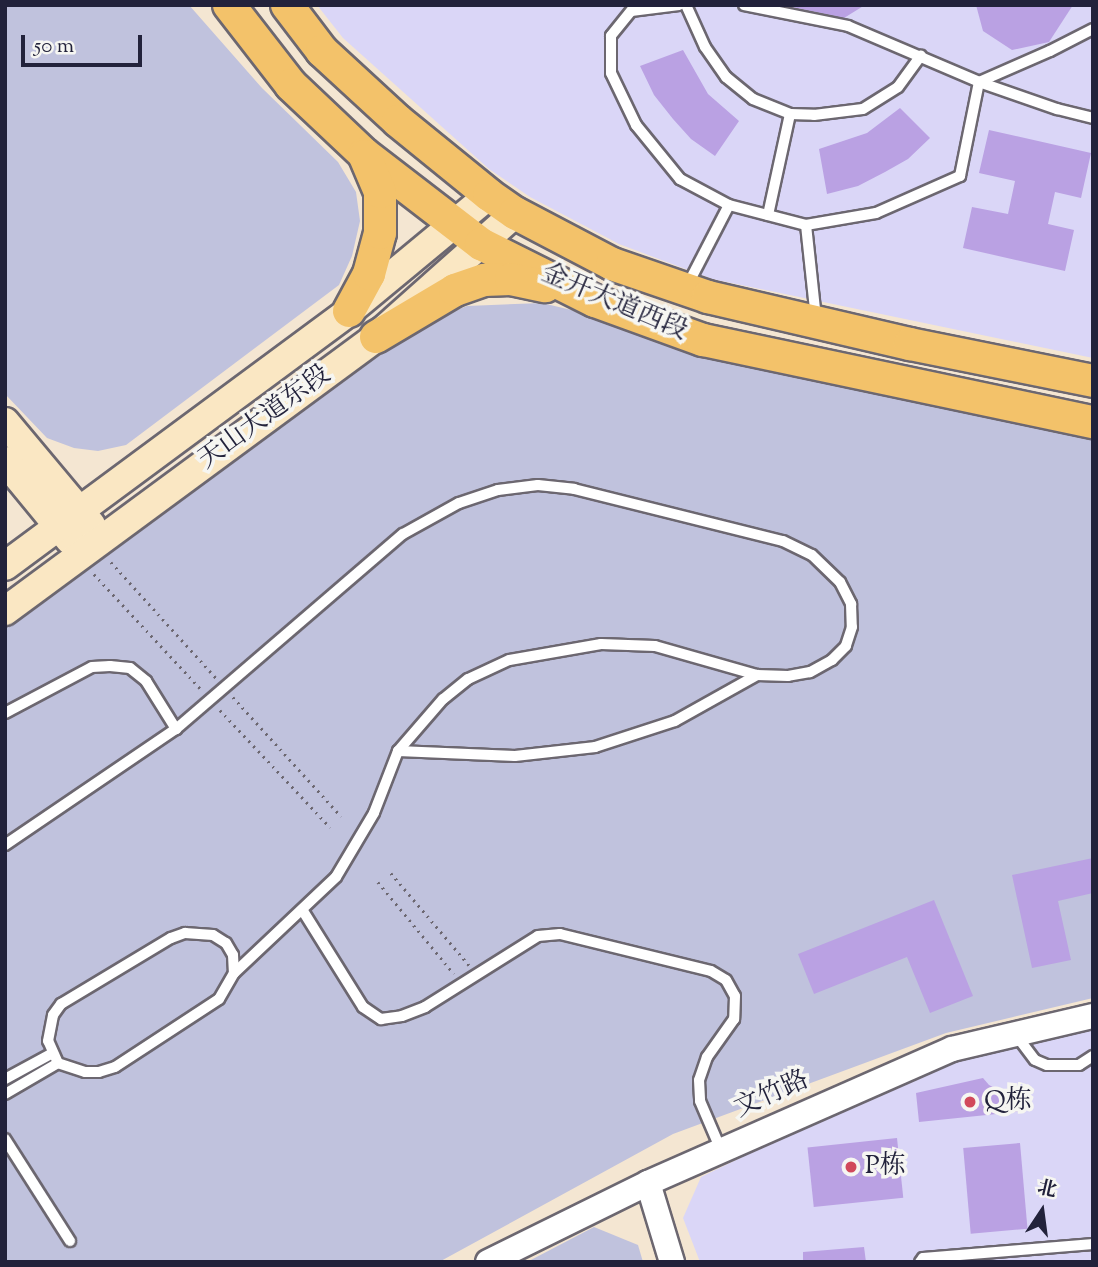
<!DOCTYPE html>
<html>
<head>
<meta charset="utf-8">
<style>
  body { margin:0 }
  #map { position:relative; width:1098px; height:1267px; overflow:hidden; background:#f4e6d2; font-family:"Sorts Mill Goudy","Noto Serif SC",serif }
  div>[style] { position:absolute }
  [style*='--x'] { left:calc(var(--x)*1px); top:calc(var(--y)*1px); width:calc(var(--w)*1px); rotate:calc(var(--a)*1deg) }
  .built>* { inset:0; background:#dad6f7 }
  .industrial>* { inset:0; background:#c0c2dd }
  .building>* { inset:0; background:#baa1e3; transform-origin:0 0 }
  .path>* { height:2.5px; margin-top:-1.25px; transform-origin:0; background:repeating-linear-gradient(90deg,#6c6770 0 2px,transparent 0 7px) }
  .roads { filter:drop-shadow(2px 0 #6c6770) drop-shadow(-2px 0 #6c6770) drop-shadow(0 2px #6c6770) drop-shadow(0 -2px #6c6770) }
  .service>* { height:10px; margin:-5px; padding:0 5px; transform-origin:5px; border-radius:5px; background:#fff }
  .tertiary>* { height:24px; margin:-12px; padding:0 12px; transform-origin:12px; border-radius:12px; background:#fff }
  .secondary>* { height:28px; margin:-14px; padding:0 14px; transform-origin:14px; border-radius:14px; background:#fae7c3 }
  .primary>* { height:32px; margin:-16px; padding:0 16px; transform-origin:16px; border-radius:16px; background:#f3c26a }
  .dots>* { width:19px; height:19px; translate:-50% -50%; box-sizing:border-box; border:4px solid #f6f6f2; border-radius:50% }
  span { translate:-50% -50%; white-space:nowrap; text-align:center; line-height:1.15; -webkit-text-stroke:7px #f6f6f2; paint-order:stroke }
  .street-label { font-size:26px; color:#22223b }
  .poi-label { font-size:26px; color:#22223b }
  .left { translate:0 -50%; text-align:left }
  .frame { position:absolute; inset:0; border:7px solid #22223b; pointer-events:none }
  .north { position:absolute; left:1007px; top:1176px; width:70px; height:70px; -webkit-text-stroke:5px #f6f6f2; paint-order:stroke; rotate:13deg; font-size:19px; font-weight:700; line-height:28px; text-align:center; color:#22223b }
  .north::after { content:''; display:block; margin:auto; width:24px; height:32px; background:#22223b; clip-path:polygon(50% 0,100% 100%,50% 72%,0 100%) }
  .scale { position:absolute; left:21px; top:35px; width:121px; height:32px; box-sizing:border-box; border:4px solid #22223b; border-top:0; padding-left:9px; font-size:21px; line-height:24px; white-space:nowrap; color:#22223b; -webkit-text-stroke:5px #f6f6f2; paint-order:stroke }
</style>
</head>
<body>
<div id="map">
  <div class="built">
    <i style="clip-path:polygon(317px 5px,1093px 5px,1093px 358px,712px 279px,619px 244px,530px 197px,489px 169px,343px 38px)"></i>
    <i style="clip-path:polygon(1093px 1023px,1093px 1262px,700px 1262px,683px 1218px,701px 1177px,955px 1054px)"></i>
  </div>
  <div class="industrial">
    <i style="clip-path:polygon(5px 5px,189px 5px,262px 88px,338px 162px,356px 192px,360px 221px,352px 256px,339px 285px,126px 445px,98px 451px,74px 448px,47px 438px,5px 394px)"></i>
    <i style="clip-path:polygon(542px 303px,1093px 434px,1093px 998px,946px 1033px,673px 1134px,439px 1262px,5px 1262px,5px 625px,383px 344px,427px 321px,467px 306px)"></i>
    <i style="clip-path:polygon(594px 1227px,638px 1245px,643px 1262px,527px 1262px)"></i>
  </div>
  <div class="building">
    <i style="clip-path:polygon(783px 5px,865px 5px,844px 18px)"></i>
    <i style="clip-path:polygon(976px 5px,1073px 5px,1049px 42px,1012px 50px,983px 31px)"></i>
    <i style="clip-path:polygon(683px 50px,708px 94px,739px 121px,715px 156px,691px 139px,673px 119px,654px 95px,640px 66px)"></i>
    <i style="clip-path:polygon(900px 108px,930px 138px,908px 159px,885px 172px,858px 186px,827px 194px,819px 149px,867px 133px)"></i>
    <i style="clip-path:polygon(989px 130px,1091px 153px,1081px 198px,1055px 192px,1048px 224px,1074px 230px,1065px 271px,963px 248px,972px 207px,1008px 214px,1015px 181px,979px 173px)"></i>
    <i style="clip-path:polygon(1093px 858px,1093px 893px,1058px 901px,1071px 960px,1032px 968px,1012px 875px)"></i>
    <i style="clip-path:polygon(934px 900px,973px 996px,930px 1013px,907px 957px,814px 994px,798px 954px)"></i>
    <i style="clip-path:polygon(983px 1078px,989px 1085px,1003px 1092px,1023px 1091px,1025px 1111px,919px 1122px,916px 1093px)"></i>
    <i style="left:897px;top:1138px;width:60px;height:90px;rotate:84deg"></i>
    <i style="left:1020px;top:1143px;width:86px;height:57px;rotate:85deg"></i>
    <i style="clip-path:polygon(864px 1247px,866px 1262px,803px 1262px,803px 1252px)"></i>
  </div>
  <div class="path">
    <i style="--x:111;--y:562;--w:158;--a:47.8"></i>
    <i style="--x:94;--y:574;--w:157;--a:47.1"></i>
    <i style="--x:233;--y:697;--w:161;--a:47.8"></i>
    <i style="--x:220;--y:710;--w:161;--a:46.8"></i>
    <i style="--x:391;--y:873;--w:121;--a:49.7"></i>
    <i style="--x:378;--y:882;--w:119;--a:50.4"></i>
  </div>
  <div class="roads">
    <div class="service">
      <i style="--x:679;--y:5;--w:48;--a:172.9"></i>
      <i style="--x:631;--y:11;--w:32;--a:129"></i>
      <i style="--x:611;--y:36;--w:37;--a:90"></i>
      <i style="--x:611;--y:73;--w:58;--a:64.3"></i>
      <i style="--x:636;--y:125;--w:70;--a:50.8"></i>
      <i style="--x:680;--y:179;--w:55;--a:28"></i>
      <i style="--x:729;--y:205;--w:80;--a:14.6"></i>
      <i style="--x:806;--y:225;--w:71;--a:-9.7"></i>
      <i style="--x:876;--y:213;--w:92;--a:-23.8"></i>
      <i style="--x:960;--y:176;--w:96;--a:-78.6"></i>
      <i style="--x:686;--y:5;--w:46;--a:65.7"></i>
      <i style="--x:705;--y:47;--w:37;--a:55"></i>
      <i style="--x:726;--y:77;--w:35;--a:39"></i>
      <i style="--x:753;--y:99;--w:40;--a:22"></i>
      <i style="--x:790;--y:114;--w:24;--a:2"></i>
      <i style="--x:814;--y:115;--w:49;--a:-7"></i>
      <i style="--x:863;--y:109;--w:41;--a:-32.2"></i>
      <i style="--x:898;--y:87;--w:39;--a:-54"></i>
      <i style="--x:744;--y:5;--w:106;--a:11.4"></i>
      <i style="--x:848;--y:26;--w:142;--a:23.1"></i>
      <i style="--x:979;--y:82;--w:83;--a:19.1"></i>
      <i style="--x:1057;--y:109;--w:37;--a:14"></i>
      <i style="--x:979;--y:82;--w:77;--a:-23.6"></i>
      <i style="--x:1050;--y:51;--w:48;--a:-27.1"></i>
      <i style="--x:768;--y:215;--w:103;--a:-77.7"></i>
      <i style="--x:806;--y:225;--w:94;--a:83.9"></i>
      <i style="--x:687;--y:286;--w:91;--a:-62.6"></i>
      <i style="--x:5;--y:713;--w:98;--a:-27.9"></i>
      <i style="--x:92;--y:667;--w:18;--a:-3"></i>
      <i style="--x:110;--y:666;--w:20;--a:6"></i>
      <i style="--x:130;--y:668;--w:21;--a:39"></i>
      <i style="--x:146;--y:681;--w:57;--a:58"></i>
      <i style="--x:398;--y:751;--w:117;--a:2.4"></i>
      <i style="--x:515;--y:756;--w:81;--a:-6.4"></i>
      <i style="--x:595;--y:747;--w:84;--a:-18"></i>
      <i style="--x:675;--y:721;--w:94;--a:-29.3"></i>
      <i style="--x:5;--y:845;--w:207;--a:-34.2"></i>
      <i style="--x:176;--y:729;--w:299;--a:-40.7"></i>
      <i style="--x:403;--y:534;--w:64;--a:-29"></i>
      <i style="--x:459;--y:503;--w:41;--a:-18.4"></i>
      <i style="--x:498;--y:490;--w:40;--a:-7.1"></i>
      <i style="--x:538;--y:485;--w:36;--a:6"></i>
      <i style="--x:574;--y:489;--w:215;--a:14"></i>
      <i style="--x:783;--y:541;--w:32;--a:26"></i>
      <i style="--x:812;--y:555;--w:39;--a:44"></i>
      <i style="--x:840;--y:582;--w:25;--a:63"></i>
      <i style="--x:851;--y:604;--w:23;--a:88"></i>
      <i style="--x:852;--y:627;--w:20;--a:108"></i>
      <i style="--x:846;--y:646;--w:20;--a:135"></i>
      <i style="--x:832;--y:660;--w:25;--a:151"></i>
      <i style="--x:810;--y:672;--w:22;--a:170"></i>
      <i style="--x:788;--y:676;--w:31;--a:-178"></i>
      <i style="--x:757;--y:675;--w:106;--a:-164.1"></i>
      <i style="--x:655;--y:646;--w:54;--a:-177.9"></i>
      <i style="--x:601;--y:644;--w:93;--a:170.1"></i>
      <i style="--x:509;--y:660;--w:45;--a:155.1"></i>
      <i style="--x:468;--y:679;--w:32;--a:141"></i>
      <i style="--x:443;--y:699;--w:69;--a:130.9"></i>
      <i style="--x:398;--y:751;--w:66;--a:111.2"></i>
      <i style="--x:374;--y:813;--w:74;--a:120.7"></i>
      <i style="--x:336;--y:877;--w:140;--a:136.7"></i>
      <i style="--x:303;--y:911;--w:113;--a:58"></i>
      <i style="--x:363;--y:1007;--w:22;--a:34"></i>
      <i style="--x:381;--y:1019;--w:21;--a:-8"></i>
      <i style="--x:402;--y:1016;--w:25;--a:-21"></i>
      <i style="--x:425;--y:1007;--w:133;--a:-32.1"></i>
      <i style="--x:538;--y:936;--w:22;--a:-5"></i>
      <i style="--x:560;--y:934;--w:155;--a:13.8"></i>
      <i style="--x:711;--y:971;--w:17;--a:31"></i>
      <i style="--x:726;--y:980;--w:18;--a:61"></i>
      <i style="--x:735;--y:996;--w:23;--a:92"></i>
      <i style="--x:734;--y:1019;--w:47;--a:125.4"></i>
      <i style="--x:707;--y:1057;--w:24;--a:109"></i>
      <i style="--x:699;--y:1080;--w:21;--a:87"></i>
      <i style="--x:700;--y:1101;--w:53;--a:66.8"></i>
      <i style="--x:185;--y:933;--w:28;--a:4"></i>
      <i style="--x:213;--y:935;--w:15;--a:32"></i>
      <i style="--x:226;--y:943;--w:14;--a:60"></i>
      <i style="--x:233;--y:955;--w:18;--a:87"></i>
      <i style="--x:234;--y:973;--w:30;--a:120"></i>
      <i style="--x:219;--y:999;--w:124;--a:146.8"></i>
      <i style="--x:115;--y:1067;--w:17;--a:163"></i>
      <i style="--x:99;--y:1072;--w:14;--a:180"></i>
      <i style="--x:85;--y:1072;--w:28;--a:-162"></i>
      <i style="--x:58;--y:1063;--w:24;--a:-114"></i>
      <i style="--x:48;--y:1041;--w:26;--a:-79"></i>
      <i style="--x:53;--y:1015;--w:14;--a:-54"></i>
      <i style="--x:61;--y:1004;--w:128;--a:-31"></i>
      <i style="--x:171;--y:938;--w:15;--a:-20"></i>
      <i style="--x:1016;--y:1035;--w:31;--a:53"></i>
      <i style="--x:1035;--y:1060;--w:13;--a:23"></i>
      <i style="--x:1047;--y:1065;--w:32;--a:0"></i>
      <i style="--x:1079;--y:1065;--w:17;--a:-33"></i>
      <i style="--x:5;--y:1079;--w:52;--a:-28.5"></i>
      <i style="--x:5;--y:1094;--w:61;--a:-30.3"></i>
      <i style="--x:5;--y:1139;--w:121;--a:57.5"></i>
      <i style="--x:920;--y:1262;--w:5;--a:-53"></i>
      <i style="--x:923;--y:1258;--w:171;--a:-4.7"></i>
    </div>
    <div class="tertiary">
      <i style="--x:648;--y:1183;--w:83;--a:73.1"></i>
      <i style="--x:488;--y:1262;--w:178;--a:-26.3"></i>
      <i style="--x:648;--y:1183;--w:332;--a:-23.8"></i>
      <i style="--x:952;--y:1049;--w:145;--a:-13.2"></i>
    </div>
    <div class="secondary">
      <i style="--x:5;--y:422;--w:134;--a:50.1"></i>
      <i style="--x:5;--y:461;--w:102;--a:50.6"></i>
      <i style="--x:5;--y:566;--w:428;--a:-36.5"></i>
      <i style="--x:349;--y:311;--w:182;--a:-39.6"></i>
      <i style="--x:5;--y:611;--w:461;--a:-36.4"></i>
      <i style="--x:376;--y:337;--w:186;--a:-41.7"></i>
    </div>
    <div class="primary">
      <i style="--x:229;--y:5;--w:101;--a:52.2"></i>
      <i style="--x:291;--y:85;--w:100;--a:43.4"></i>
      <i style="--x:364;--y:154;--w:148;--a:37.6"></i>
      <i style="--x:481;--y:244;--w:127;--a:26.6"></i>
      <i style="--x:595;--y:301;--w:115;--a:19.9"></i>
      <i style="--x:703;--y:340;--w:399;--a:11.9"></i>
      <i style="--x:287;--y:5;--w:58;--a:52.7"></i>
      <i style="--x:322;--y:51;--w:103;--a:42.6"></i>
      <i style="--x:398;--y:121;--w:117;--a:39.1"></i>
      <i style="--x:489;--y:195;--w:32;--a:35"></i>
      <i style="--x:515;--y:213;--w:110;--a:27.7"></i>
      <i style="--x:612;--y:264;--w:102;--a:19"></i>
      <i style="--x:708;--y:297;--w:207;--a:13.1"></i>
      <i style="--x:910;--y:344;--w:187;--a:11.4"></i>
      <i style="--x:349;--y:311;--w:42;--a:-61.6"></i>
      <i style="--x:369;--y:274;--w:42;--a:-75"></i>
      <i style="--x:380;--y:233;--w:41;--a:-90"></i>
      <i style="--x:380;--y:192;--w:39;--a:-113"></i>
      <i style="--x:376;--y:337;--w:92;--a:-30.7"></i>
      <i style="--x:455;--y:290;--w:31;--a:-19"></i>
      <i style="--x:484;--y:280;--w:27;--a:-2"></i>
      <i style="--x:511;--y:279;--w:35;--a:12"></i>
    </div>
  </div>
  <div class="dots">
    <i style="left:970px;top:1102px;background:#d1495b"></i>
    <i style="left:851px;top:1167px;background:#d1495b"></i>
  </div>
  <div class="street-label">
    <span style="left:614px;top:303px;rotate:23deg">金开大道西段</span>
    <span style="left:265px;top:418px;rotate:-36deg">天山大道东段</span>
    <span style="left:772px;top:1095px;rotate:-24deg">文竹路</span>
  </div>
  <div class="poi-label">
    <span class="left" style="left:984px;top:1102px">Q栋</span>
    <span class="left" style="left:865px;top:1167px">P栋</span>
  </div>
  <div class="frame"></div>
  <div class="north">北</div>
  <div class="scale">50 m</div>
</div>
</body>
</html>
